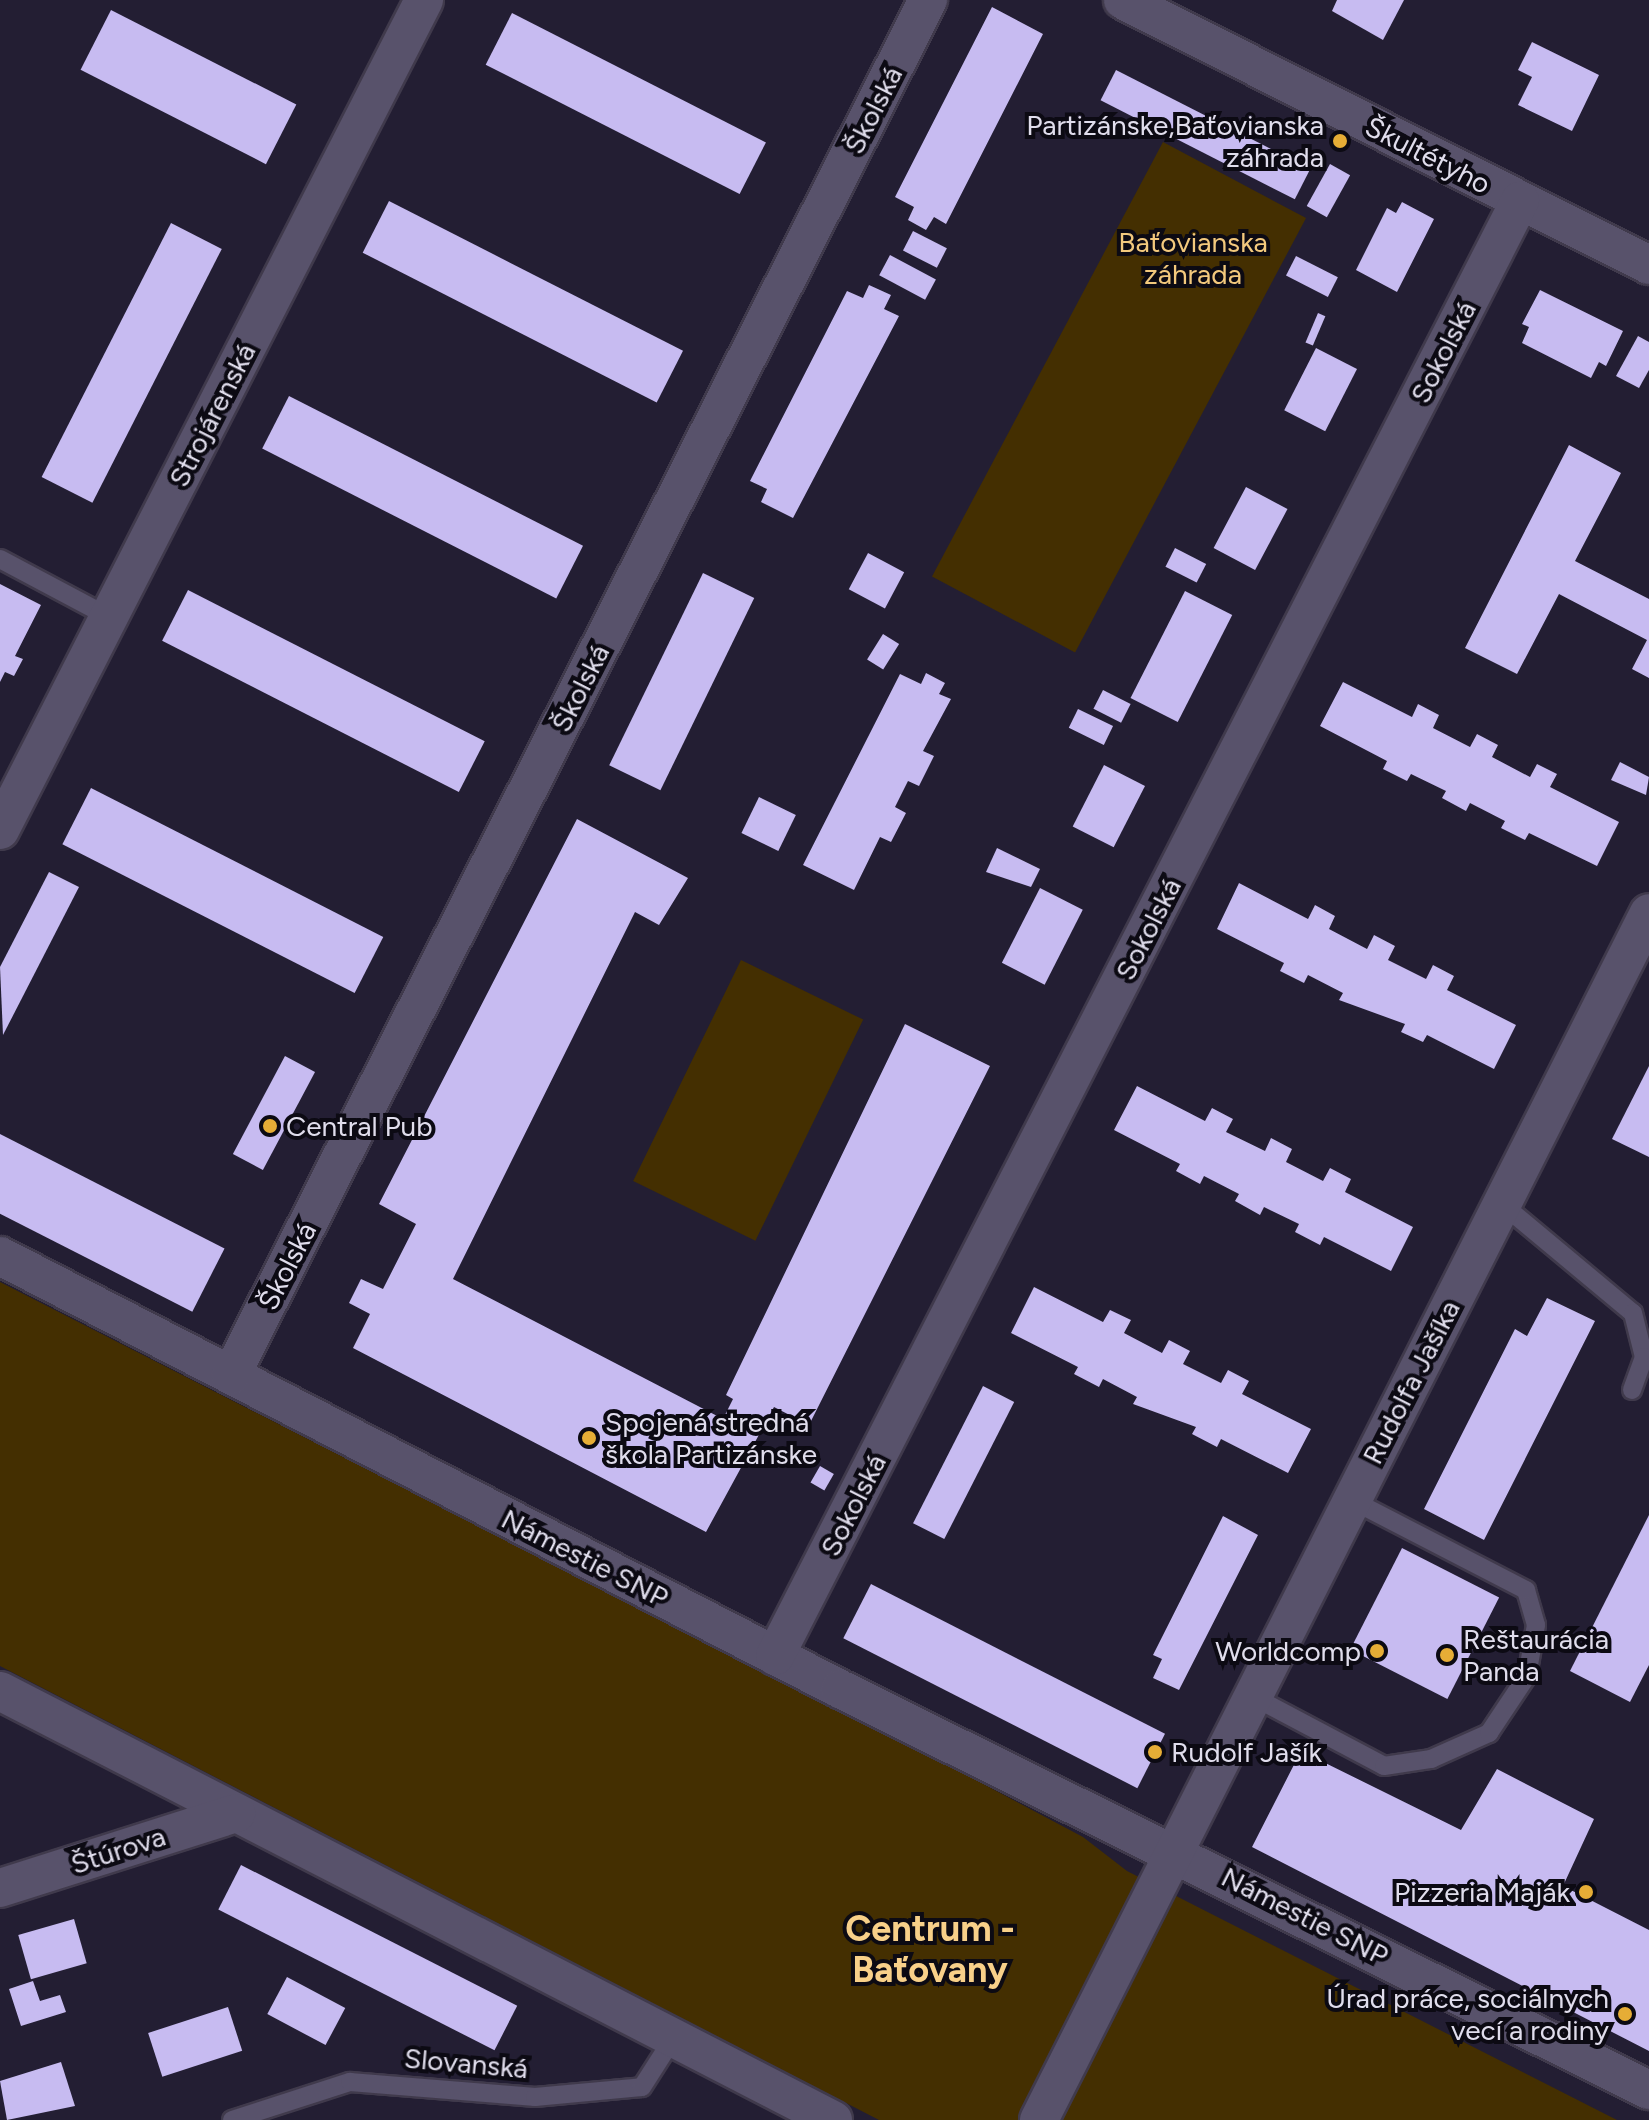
<!DOCTYPE html>
<html>
<head>
<meta charset="utf-8">
<style>
  body { margin:0 }
  #map { position:relative; width:1649px; height:2120px; overflow:hidden; background:#231e33; font-family:Figtree,sans-serif }
  div>[style] { position:absolute }
  [style*='--x'] { left:calc(var(--x)*1px); top:calc(var(--y)*1px); width:calc(var(--w)*1px); rotate:calc(var(--a)*1deg) }
  .green>* { inset:0; background:#442f01; transform-origin:0 0 }
  .building>* { inset:0; background:#c7bbf1; transform-origin:0 0 }
  .roads { filter:drop-shadow(2px 0 #403a4c) drop-shadow(-2px 0 #403a4c) drop-shadow(0 2px #403a4c) drop-shadow(0 -2px #403a4c) }
  .service>* { height:18px; margin:-9px; padding:0 9px; transform-origin:9px; border-radius:9px; background:#58526b }
  .minor>* { height:38px; margin:-19px; padding:0 19px; transform-origin:19px; border-radius:19px; background:#58526b }
  .dots>* { width:22px; height:22px; translate:-50% -50%; box-sizing:border-box; border:4px solid #0c0a13; border-radius:50% }
  span { translate:-50% -50%; white-space:nowrap; text-align:center; line-height:1.15; -webkit-text-stroke:8px #0c0a13; paint-order:stroke }
  .street-label { font-size:28px; color:#e0ddec }
  .poi-label { font-size:28px; color:#e0ddec }
  .right { translate:-100% -50%; text-align:right }
  .left { translate:0 -50%; text-align:left }
  .park-label { font-size:28px; color:#f3c97d }
  .district-label { font-size:36px; color:#f8d089; font-weight:700 }
</style>
</head>
<body>
<div id="map">
  <div class="green">
    <i style="left:1163px;top:142px;width:162px;height:492px;rotate:28deg"></i>
    <i style="left:741px;top:960px;width:136px;height:246px;rotate:26deg"></i>
    <i style="clip-path:polygon(0 1282px,968px 1776px,1083px 1837px,1127px 1871px,1617px 2120px,879px 2120px,0 1666px)"></i>
  </div>
  <div class="building">
    <i style="clip-path:polygon(1337px 0,1404px 0,1383px 40px,1332px 11px)"></i>
    <i style="clip-path:polygon(992px 7px,1043px 34px,946px 224px,934px 217px,926px 230px,908px 220px,914px 207px,895px 197px)"></i>
    <i style="left:111px;top:10px;width:208px;height:67px;rotate:27deg"></i>
    <i style="left:512px;top:13px;width:285px;height:58px;rotate:27deg"></i>
    <i style="clip-path:polygon(1532px 42px,1599px 75px,1572px 131px,1518px 105px,1532px 77px,1518px 70px)"></i>
    <i style="left:1116px;top:70px;width:218px;height:34px;rotate:27deg"></i>
    <i style="left:1330px;top:164px;width:23px;height:48px;rotate:29deg"></i>
    <i style="left:389px;top:201px;width:330px;height:58px;rotate:27deg"></i>
    <i style="clip-path:polygon(1402px 202px,1434px 219px,1397px 292px,1356px 270px,1387px 208px,1396px 213px)"></i>
    <i style="left:171px;top:223px;width:57px;height:285px;rotate:27deg"></i>
    <i style="left:913px;top:231px;width:38px;height:22px;rotate:27deg"></i>
    <i style="left:890px;top:255px;width:52px;height:23px;rotate:28deg"></i>
    <i style="left:1296px;top:256px;width:47px;height:22px;rotate:27deg"></i>
    <i style="clip-path:polygon(869px 285px,891px 295px,884px 309px,899px 316px,793px 518px,761px 502px,767px 489px,750px 481px,847px 291px,863px 298px)"></i>
    <i style="clip-path:polygon(1540px 290px,1623px 331px,1606px 366px,1599px 362px,1591px 378px,1522px 343px,1529px 327px,1522px 324px)"></i>
    <i style="left:1318px;top:313px;width:8px;height:32px;rotate:23deg"></i>
    <i style="clip-path:polygon(1638px 336px,1649px 342px,1649px 370px,1639px 388px,1616px 376px)"></i>
    <i style="left:1316px;top:348px;width:46px;height:70px;rotate:27deg"></i>
    <i style="left:289px;top:396px;width:330px;height:59px;rotate:27deg"></i>
    <i style="clip-path:polygon(1569px 445px,1621px 473px,1575px 561px,1649px 599px,1649px 678px,1632px 669px,1647px 640px,1559px 594px,1517px 674px,1465px 648px)"></i>
    <i style="left:1246px;top:487px;width:47px;height:69px;rotate:28deg"></i>
    <i style="left:1175px;top:548px;width:35px;height:21px;rotate:27deg"></i>
    <i style="left:868px;top:553px;width:41px;height:41px;rotate:28deg"></i>
    <i style="left:703px;top:573px;width:57px;height:214px;rotate:26deg"></i>
    <i style="clip-path:polygon(0 584px,41px 605px,15px 656px,23px 659px,14px 676px,5px 672px,0 682px)"></i>
    <i style="left:188px;top:590px;width:333px;height:57px;rotate:27deg"></i>
    <i style="left:1185px;top:591px;width:53px;height:120px;rotate:27deg"></i>
    <i style="left:883px;top:634px;width:19px;height:30px;rotate:32deg"></i>
    <i style="clip-path:polygon(926px 673px,945px 683px,939px 694px,951px 699px,923px 751px,934px 756px,919px 786px,908px 781px,895px 807px,906px 813px,891px 842px,880px 837px,854px 890px,803px 865px,900px 674px,921px 684px)"></i>
    <i style="clip-path:polygon(1343px 682px,1412px 717px,1418px 704px,1439px 715px,1433px 728px,1470px 747px,1477px 734px,1498px 745px,1492px 757px,1530px 777px,1537px 764px,1557px 774px,1550px 787px,1619px 822px,1597px 866px,1529px 833px,1525px 840px,1501px 828px,1505px 821px,1470px 803px,1466px 811px,1442px 798px,1446px 791px,1411px 774px,1407px 781px,1383px 769px,1387px 761px,1320px 726px)"></i>
    <i style="left:1103px;top:690px;width:31px;height:21px;rotate:27deg"></i>
    <i style="left:1078px;top:709px;width:39px;height:21px;rotate:26deg"></i>
    <i style="clip-path:polygon(1620px 762px,1649px 777px,1646px 795px,1611px 780px)"></i>
    <i style="left:1104px;top:765px;width:46px;height:69px;rotate:27deg"></i>
    <i style="left:91px;top:788px;width:328px;height:63px;rotate:27deg"></i>
    <i style="left:759px;top:797px;width:41px;height:40px;rotate:26deg"></i>
    <i style="clip-path:polygon(577px 819px,688px 878px,659px 925px,635px 912px,453px 1279px,723px 1419px,733px 1399px,726px 1395px,905px 1024px,990px 1066px,809px 1425px,774px 1407px,706px 1532px,353px 1348px,370px 1314px,349px 1303px,361px 1279px,383px 1289px,416px 1224px,379px 1204px)"></i>
    <i style="clip-path:polygon(997px 848px,1040px 869px,1031px 887px,986px 872px)"></i>
    <i style="clip-path:polygon(49px 872px,79px 887px,3px 1035px,0 967px)"></i>
    <i style="clip-path:polygon(1239px 883px,1308px 919px,1315px 905px,1335px 916px,1329px 929px,1367px 949px,1374px 935px,1395px 946px,1388px 960px,1426px 979px,1433px 965px,1454px 976px,1447px 990px,1516px 1025px,1494px 1069px,1427px 1035px,1423px 1042px,1401px 1032px,1405px 1024px,1339px 1000px,1343px 993px,1308px 975px,1304px 983px,1280px 971px,1284px 963px,1217px 929px)"></i>
    <i style="left:1040px;top:888px;width:48px;height:84px;rotate:27deg"></i>
    <i style="left:285px;top:1056px;width:34px;height:111px;rotate:28deg"></i>
    <i style="clip-path:polygon(1649px 1066px,1649px 1157px,1612px 1139px)"></i>
    <i style="clip-path:polygon(1137px 1086px,1205px 1121px,1212px 1108px,1233px 1119px,1226px 1132px,1265px 1151px,1271px 1138px,1292px 1149px,1286px 1162px,1323px 1181px,1330px 1168px,1351px 1179px,1345px 1192px,1413px 1227px,1391px 1271px,1324px 1237px,1320px 1245px,1295px 1232px,1299px 1224px,1264px 1207px,1260px 1215px,1235px 1201px,1239px 1194px,1204px 1176px,1200px 1184px,1176px 1171px,1180px 1164px,1114px 1130px)"></i>
    <i style="left:0;top:1134px;width:252px;height:71px;rotate:27deg"></i>
    <i style="clip-path:polygon(1034px 1287px,1103px 1322px,1110px 1310px,1131px 1320px,1124px 1333px,1162px 1353px,1169px 1340px,1190px 1351px,1183px 1364px,1221px 1383px,1228px 1370px,1249px 1381px,1242px 1394px,1311px 1429px,1288px 1473px,1221px 1439px,1217px 1447px,1192px 1434px,1196px 1427px,1133px 1404px,1137px 1397px,1103px 1379px,1099px 1387px,1074px 1374px,1078px 1367px,1011px 1333px)"></i>
    <i style="clip-path:polygon(1547px 1298px,1595px 1321px,1484px 1540px,1424px 1509px,1515px 1329px,1527px 1336px)"></i>
    <i style="left:983px;top:1386px;width:35px;height:154px;rotate:27deg"></i>
    <i style="left:820px;top:1466px;width:16px;height:19px;rotate:30deg"></i>
    <i style="clip-path:polygon(1649px 1515px,1649px 1665px,1630px 1702px,1570px 1671px)"></i>
    <i style="clip-path:polygon(1223px 1516px,1258px 1535px,1179px 1690px,1153px 1678px,1162px 1659px,1153px 1655px)"></i>
    <i style="left:1402px;top:1548px;width:109px;height:114px;rotate:27deg"></i>
    <i style="left:871px;top:1584px;width:330px;height:61px;rotate:27deg"></i>
    <i style="clip-path:polygon(1301px 1751px,1461px 1830px,1497px 1769px,1594px 1819px,1563px 1886px,1649px 1930px,1649px 2051px,1252px 1847px)"></i>
    <i style="left:241px;top:1865px;width:310px;height:50px;rotate:27deg"></i>
    <i style="left:74px;top:1919px;width:46px;height:58px;rotate:74deg"></i>
    <i style="left:287px;top:1977px;width:66px;height:42px;rotate:28deg"></i>
    <i style="clip-path:polygon(33px 1981px,40px 2001px,60px 1995px,66px 2012px,21px 2026px,9px 1989px)"></i>
    <i style="left:228px;top:2007px;width:46px;height:84px;rotate:72deg"></i>
    <i style="clip-path:polygon(61px 2062px,75px 2106px,7px 2120px,0 2081px)"></i>
  </div>
  <div class="roads">
    <div class="service">
      <i style="--x:0;--y:559;--w:123;--a:28"></i>
      <i style="--x:1502;--y:1204;--w:170;--a:39.8"></i>
      <i style="--x:1633;--y:1313;--w:45;--a:76"></i>
      <i style="--x:1644;--y:1357;--w:35;--a:110"></i>
      <i style="--x:1252;--y:1696;--w:149;--a:27.9"></i>
      <i style="--x:1384;--y:1766;--w:48;--a:-8.5"></i>
      <i style="--x:1431;--y:1759;--w:64;--a:-24.1"></i>
      <i style="--x:1489;--y:1733;--w:69;--a:-56.3"></i>
      <i style="--x:1527;--y:1676;--w:52;--a:-80"></i>
      <i style="--x:1536;--y:1625;--w:36;--a:-106"></i>
      <i style="--x:1526;--y:1590;--w:196;--a:-152.7"></i>
      <i style="--x:232;--y:2120;--w:124;--a:-17.9"></i>
      <i style="--x:350;--y:2082;--w:186;--a:4.6"></i>
      <i style="--x:535;--y:2097;--w:107;--a:-5.3"></i>
      <i style="--x:642;--y:2087;--w:59;--a:-57.4"></i>
    </div>
    <div class="minor">
      <i style="--x:1123;--y:0;--w:589;--a:26.74"></i>
      <i style="--x:0;--y:830;--w:932;--a:-62.94"></i>
      <i style="--x:0;--y:1256;--w:945;--a:27.27"></i>
      <i style="--x:840;--y:1689;--w:903;--a:26.37"></i>
      <i style="--x:231;--y:1375;--w:1542;--a:-63.12"></i>
      <i style="--x:775;--y:1656;--w:1635;--a:-62.89"></i>
      <i style="--x:0;--y:1691;--w:937;--a:27.25"></i>
      <i style="--x:0;--y:1888;--w:248;--a:-17.6"></i>
      <i style="--x:1039;--y:2120;--w:1352;--a:-63.19"></i>
    </div>
  </div>
  <div class="dots">
    <i style="left:1340px;top:141px;background:#e6ad36"></i>
    <i style="left:270px;top:1126px;background:#e6ad36"></i>
    <i style="left:589px;top:1438px;background:#e6ad36"></i>
    <i style="left:1377px;top:1651px;background:#e6ad36"></i>
    <i style="left:1447px;top:1655px;background:#e6ad36"></i>
    <i style="left:1155px;top:1752px;background:#e6ad36"></i>
    <i style="left:1586px;top:1892px;background:#e6ad36"></i>
    <i style="left:1625px;top:2014px;background:#e6ad36"></i>
  </div>
  <div class="street-label">
    <span style="left:873px;top:110px;rotate:-63deg">Školská</span>
    <span style="left:1428px;top:155px;rotate:27deg">Škultétyho</span>
    <span style="left:1443px;top:352px;rotate:-63deg">Sokolská</span>
    <span style="left:212px;top:415px;rotate:-63deg">Strojárenská</span>
    <span style="left:580px;top:688px;rotate:-63deg">Školská</span>
    <span style="left:1148px;top:929px;rotate:-63deg">Sokolská</span>
    <span style="left:287px;top:1266px;rotate:-63deg">Školská</span>
    <span style="left:1411px;top:1382px;rotate:-63deg">Rudolfa Jašíka</span>
    <span style="left:853px;top:1505px;rotate:-63deg">Sokolská</span>
    <span style="left:585px;top:1558px;rotate:27deg">Námestie SNP</span>
    <span style="left:118px;top:1850px;rotate:-18deg">Štúrova</span>
    <span style="left:1305px;top:1916px;rotate:27deg">Námestie SNP</span>
    <span style="left:466px;top:2063px;rotate:5deg">Slovanská</span>
  </div>
  <div class="poi-label">
    <span class="right" style="left:1324px;top:141px">Partizánske,Baťovianska<br>záhrada</span>
    <span class="left" style="left:286px;top:1126px">Central Pub</span>
    <span class="left" style="left:605px;top:1438px">Spojená stredná<br>škola Partizánske</span>
    <span class="left" style="left:1463px;top:1655px">Reštaurácia<br>Panda</span>
    <span class="right" style="left:1361px;top:1651px">Worldcomp</span>
    <span class="left" style="left:1171px;top:1752px">Rudolf Jašík</span>
    <span class="right" style="left:1570px;top:1892px">Pizzeria Maják</span>
    <span class="right" style="left:1609px;top:2014px">Úrad práce, sociálnych<br>vecí a rodiny</span>
  </div>
  <div class="park-label">
    <span style="left:1193px;top:258px">Baťovianska<br>záhrada</span>
  </div>
  <div class="district-label">
    <span style="left:930px;top:1949px">Centrum -<br>Baťovany</span>
  </div>
</div>
</body>
</html>
